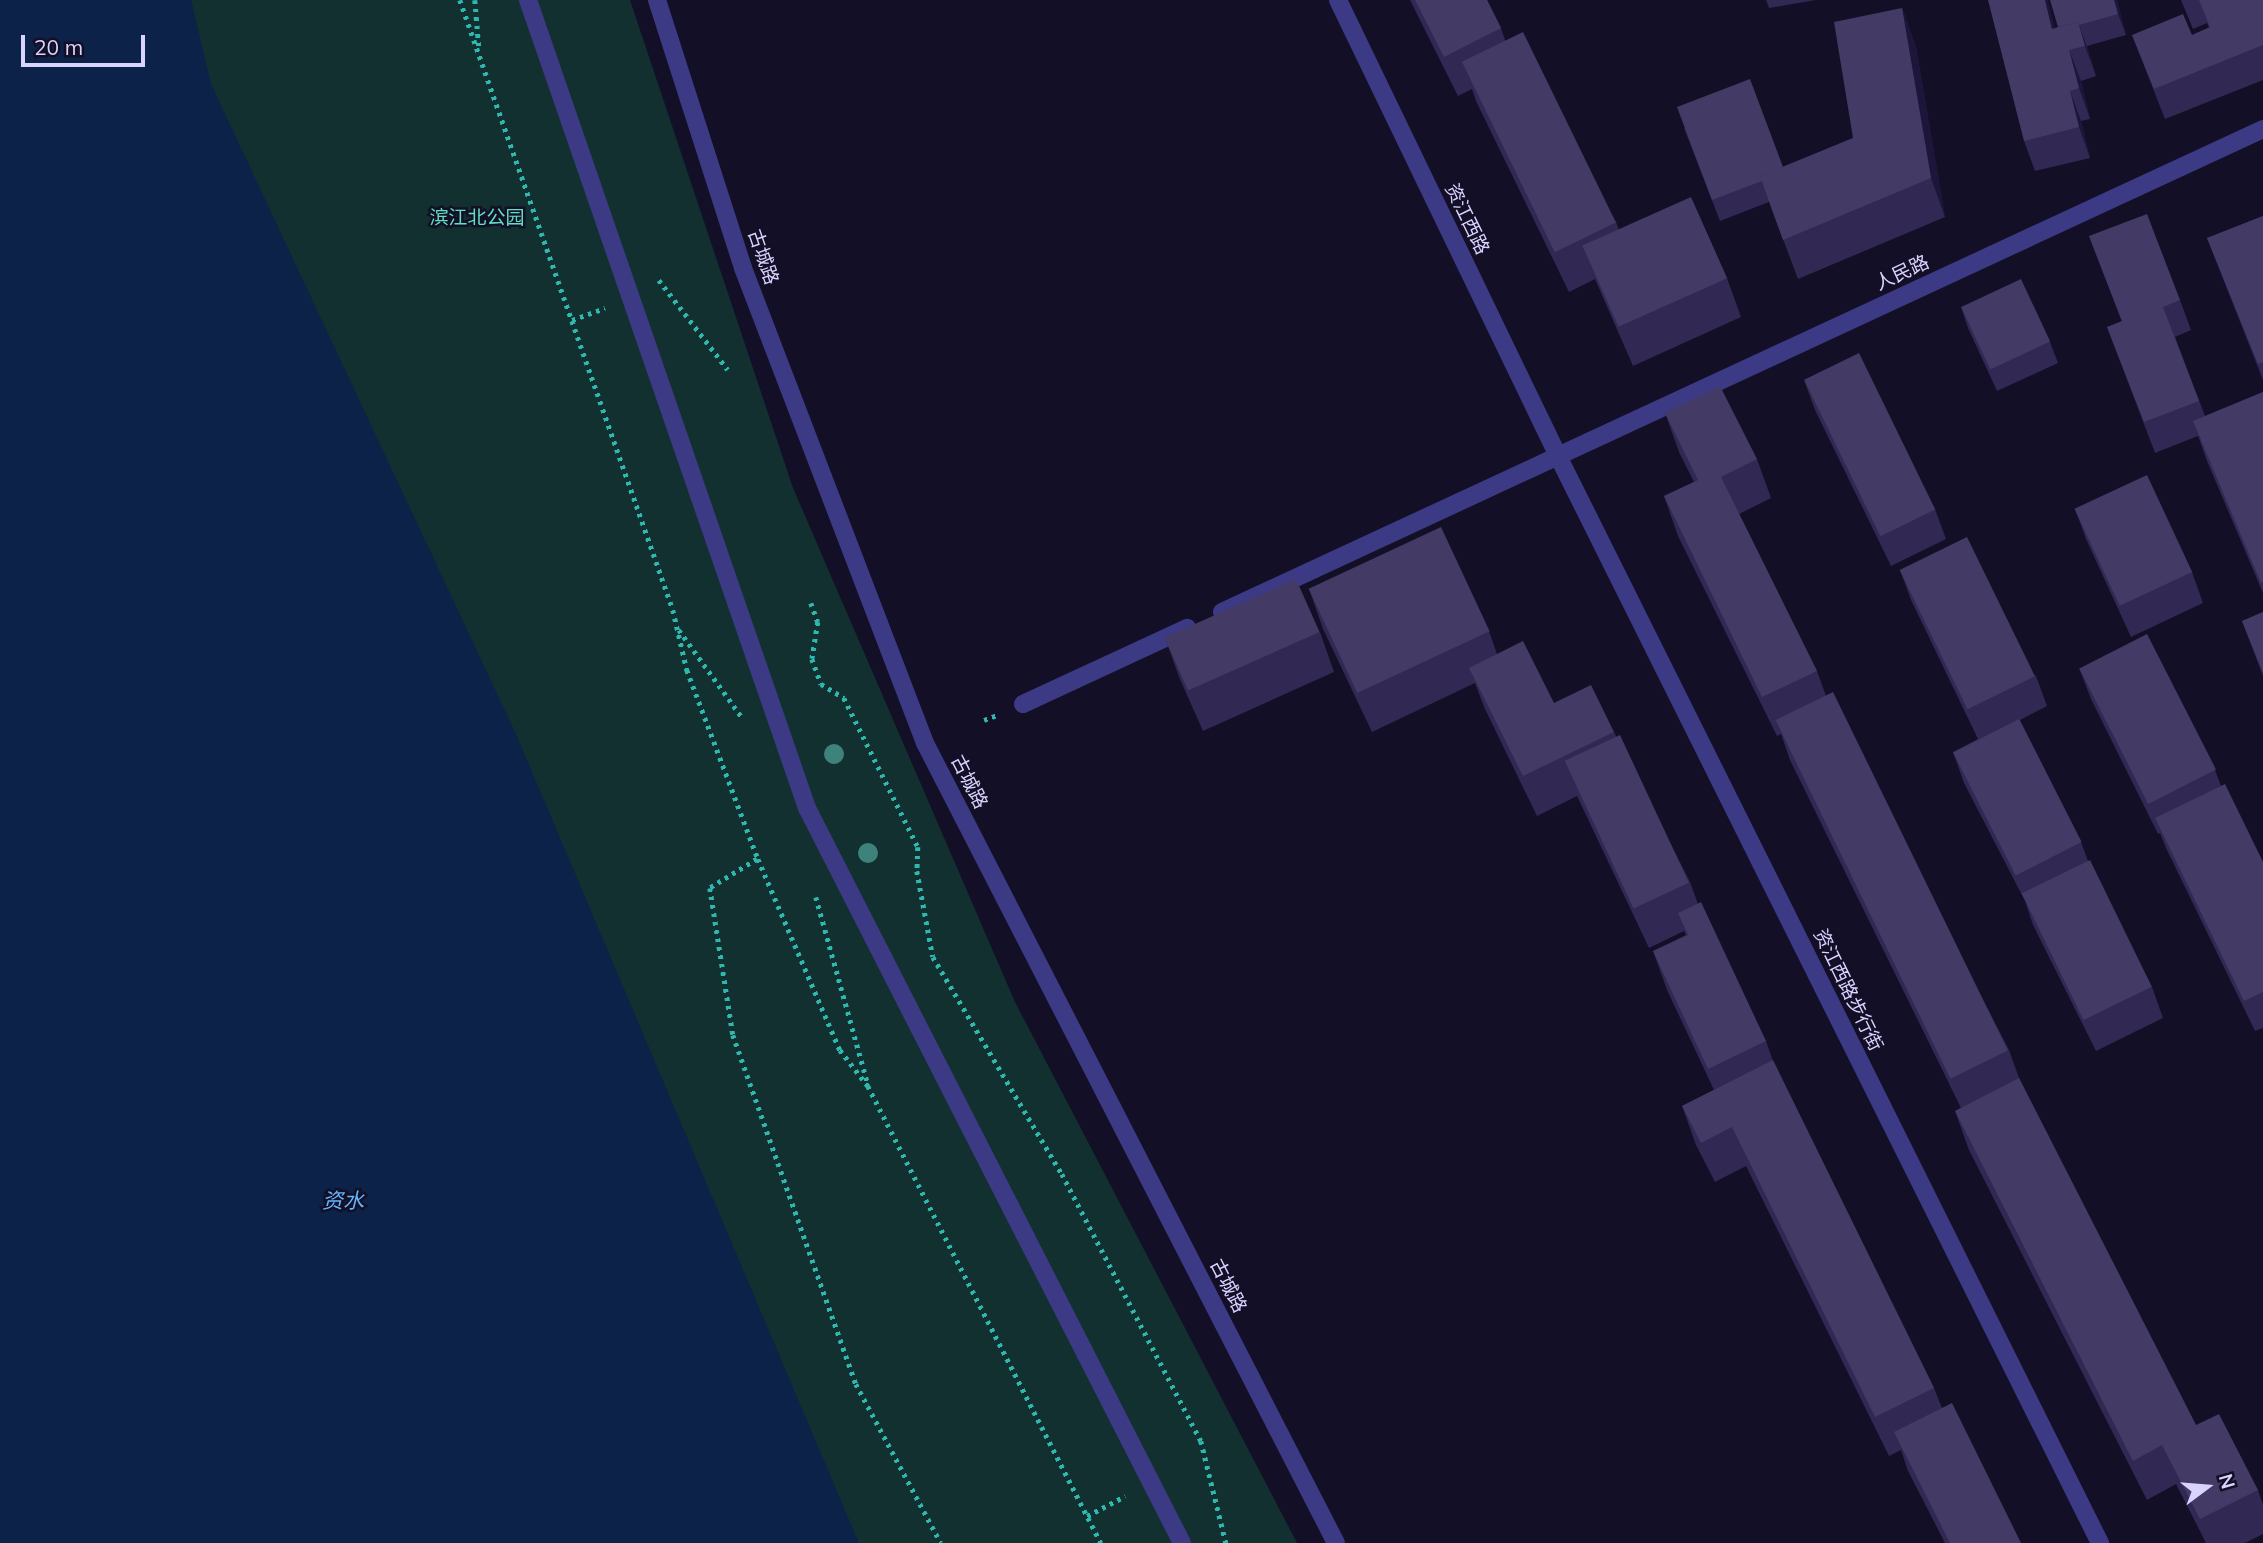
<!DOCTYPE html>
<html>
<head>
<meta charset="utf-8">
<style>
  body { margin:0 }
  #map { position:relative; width:2263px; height:1543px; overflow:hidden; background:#130f26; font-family:Mulish,"Noto Sans SC",sans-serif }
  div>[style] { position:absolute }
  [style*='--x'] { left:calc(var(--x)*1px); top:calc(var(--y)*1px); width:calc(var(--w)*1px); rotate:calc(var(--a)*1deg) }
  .green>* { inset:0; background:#12302f }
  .water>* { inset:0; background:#0c2248 }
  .path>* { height:4.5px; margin-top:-2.25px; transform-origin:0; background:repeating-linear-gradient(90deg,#2fb8b0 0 3.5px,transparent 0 8.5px) }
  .pedestrian>* { height:18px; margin:-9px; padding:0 9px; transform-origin:9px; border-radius:9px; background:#3d3a85 }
  .minor>* { height:18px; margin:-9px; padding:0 9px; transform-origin:9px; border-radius:9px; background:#3d3a85 }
  .tertiary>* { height:18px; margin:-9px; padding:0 9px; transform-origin:9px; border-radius:9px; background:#3d3a85 }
  .trees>* { width:20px; height:20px; margin:-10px; border-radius:50%; background:#3d827b }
  .wall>* { inset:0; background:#312854 }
  .shaded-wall>* { inset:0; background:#1d163a }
  .building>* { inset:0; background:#433a66; transform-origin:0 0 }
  span { translate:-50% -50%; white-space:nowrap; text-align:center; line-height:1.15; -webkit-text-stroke:5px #130f26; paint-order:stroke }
  .park-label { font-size:19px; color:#5fe0c0 }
  .street-label { font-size:19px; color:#d9d4ff }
  .water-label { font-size:21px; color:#62b6ff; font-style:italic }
  .north { position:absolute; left:2172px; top:1452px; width:70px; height:70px; -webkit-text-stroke:5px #130f26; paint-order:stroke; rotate:74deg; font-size:19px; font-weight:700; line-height:28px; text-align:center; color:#d9d4ff }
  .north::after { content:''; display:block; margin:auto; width:24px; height:32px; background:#d9d4ff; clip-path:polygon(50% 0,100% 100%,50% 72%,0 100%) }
  .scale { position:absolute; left:21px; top:35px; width:124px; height:32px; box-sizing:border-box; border:4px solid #d9d4ff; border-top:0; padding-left:9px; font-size:21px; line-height:24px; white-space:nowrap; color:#d9d4ff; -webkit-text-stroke:5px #130f26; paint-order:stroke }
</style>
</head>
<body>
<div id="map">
  <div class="green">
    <i style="clip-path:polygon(178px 0,630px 0,793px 488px,1015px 1002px,1297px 1543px,819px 1543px,225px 182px)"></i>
  </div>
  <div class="water">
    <i style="clip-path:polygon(0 0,191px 0,211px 84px,516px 734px,859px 1543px,0 1543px)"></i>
  </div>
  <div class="path">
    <i style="--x:460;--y:0;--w:646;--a:70.75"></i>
    <i style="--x:673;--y:610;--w:62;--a:76.9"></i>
    <i style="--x:687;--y:670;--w:202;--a:69.4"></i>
    <i style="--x:758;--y:859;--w:208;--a:66.8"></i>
    <i style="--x:840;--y:1050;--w:46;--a:52.1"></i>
    <i style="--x:868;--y:1086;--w:513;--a:62.99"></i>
    <i style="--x:475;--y:0;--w:48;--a:85.2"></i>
    <i style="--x:659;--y:280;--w:113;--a:52.5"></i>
    <i style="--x:572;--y:320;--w:35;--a:-20"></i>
    <i style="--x:811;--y:603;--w:20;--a:70"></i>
    <i style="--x:818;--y:622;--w:37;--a:99"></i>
    <i style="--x:812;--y:659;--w:27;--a:70"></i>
    <i style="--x:821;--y:684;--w:27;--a:31"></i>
    <i style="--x:844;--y:698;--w:166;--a:63.6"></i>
    <i style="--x:918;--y:847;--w:24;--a:92"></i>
    <i style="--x:917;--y:871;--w:87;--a:79.5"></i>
    <i style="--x:933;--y:957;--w:252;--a:59.3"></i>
    <i style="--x:1062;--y:1174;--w:301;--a:62.5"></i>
    <i style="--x:1201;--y:1441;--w:105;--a:76.2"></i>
    <i style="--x:679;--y:630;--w:106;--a:54.2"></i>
    <i style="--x:984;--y:720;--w:14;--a:-21"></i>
    <i style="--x:757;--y:859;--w:55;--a:148.3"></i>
    <i style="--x:710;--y:888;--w:149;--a:81.1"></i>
    <i style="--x:733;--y:1035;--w:370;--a:70.6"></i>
    <i style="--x:856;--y:1384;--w:180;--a:61.9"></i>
    <i style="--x:816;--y:897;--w:191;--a:74.5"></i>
    <i style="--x:1087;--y:1516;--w:43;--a:-27.8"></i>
  </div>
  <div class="pedestrian">
    <i style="--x:528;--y:0;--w:855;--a:70.95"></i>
    <i style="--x:807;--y:808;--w:825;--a:62.97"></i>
    <i style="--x:1558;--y:456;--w:1215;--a:63.5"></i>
  </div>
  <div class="minor">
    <i style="--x:1222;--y:612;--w:370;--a:-24.9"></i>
    <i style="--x:1023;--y:704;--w:181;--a:-24.9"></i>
  </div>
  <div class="tertiary">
    <i style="--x:657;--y:0;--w:281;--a:72.2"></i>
    <i style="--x:743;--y:268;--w:509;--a:69.04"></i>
    <i style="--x:925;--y:743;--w:899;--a:62.81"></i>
    <i style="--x:1338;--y:0;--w:506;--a:64.24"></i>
    <i style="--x:1558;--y:456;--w:777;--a:-24.88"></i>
  </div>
  <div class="trees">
    <i style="left:834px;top:754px"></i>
    <i style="left:868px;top:853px"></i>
  </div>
  <div class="wall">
    <i style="clip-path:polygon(1410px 0,1487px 0,1501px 28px,1505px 40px,1616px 222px,1619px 230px,1727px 278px,1741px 317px,1633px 366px,1595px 279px,1569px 292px,1476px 101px,1472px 89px,1458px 96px)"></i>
    <i style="clip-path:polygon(1766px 0,1816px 0,1769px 8px)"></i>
    <i style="clip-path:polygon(2117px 0,2126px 35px,2087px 46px,2096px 76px,2081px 81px,2090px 119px,2081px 121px,2090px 158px,2035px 171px,2024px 141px,2055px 28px)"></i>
    <i style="clip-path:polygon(2181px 0,2263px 0,2263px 80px,2165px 119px,2132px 35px,2192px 35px,2209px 28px,2207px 23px,2193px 29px)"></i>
    <i style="clip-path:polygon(1902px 8px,1916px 47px,1945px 217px,1798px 279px,1769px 202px,1720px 221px,1684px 128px,1783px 167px,1853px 138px)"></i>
    <i style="clip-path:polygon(2263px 216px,2263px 380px,2207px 238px)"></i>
    <i style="clip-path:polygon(2089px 236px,2180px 300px,2191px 330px,2175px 337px,2205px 416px,2263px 392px,2263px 593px,2207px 461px,2198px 436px,2155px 453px,2107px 327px,2122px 322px)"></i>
    <i style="clip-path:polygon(1961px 307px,2050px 342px,2058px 363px,1997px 391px,1968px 328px)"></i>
    <i style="clip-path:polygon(1804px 380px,1935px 509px,1946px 539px,1891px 566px,1815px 410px)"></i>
    <i style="clip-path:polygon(1665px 413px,1757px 459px,1771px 498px,1739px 514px,1817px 671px,1826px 696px,2009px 1050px,2019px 1078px,2196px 1425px,2258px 1490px,2263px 1505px,2263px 1534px,2245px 1543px,2206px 1543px,2176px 1484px,2147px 1500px,1969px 1150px,1955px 1111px,1961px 1108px,1790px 760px,1781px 734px,1777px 736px,1678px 536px,1664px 496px,1694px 482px,1679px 452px)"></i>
    <i style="clip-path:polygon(2075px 509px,2192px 572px,2203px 603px,2131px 637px,2086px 539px)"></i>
    <i style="clip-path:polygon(1900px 570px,2036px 676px,2047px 706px,2020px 720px,2081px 842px,2088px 861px,2152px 987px,2163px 1018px,2096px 1051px,2033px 925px,2025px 901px,1964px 783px,1953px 752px,1978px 739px,1911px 600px)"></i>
    <i style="clip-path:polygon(1309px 589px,1489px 631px,1497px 654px,1554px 703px,1614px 732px,1690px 882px,1698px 904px,1766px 1041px,1773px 1061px,1934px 1388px,1942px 1408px,2021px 1543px,1945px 1543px,1908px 1471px,1901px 1450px,1889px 1456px,1746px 1166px,1715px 1182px,1696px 1145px,1682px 1106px,1714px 1090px,1667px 990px,1653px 951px,1686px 935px,1684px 931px,1649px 948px,1577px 796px,1537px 816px,1484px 707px,1475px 683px,1372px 732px,1323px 629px)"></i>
    <i style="clip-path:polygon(2263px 612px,2263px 676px,2242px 621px)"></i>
    <i style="clip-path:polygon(1320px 632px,1334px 672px,1203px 731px,1179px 677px,1165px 638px)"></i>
    <i style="clip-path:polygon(2079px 668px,2215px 770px,2221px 786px,2263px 862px,2263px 1028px,2255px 1031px,2166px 848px,2160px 833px,2158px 834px,2091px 699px)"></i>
  </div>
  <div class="shaded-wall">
    <i style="clip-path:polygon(2045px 0,2048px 0,2063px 60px,2052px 29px)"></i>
    <i style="clip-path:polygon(2114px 0,2117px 0,2126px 35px,2118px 14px)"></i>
    <i style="clip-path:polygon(1902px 8px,1916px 47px,1945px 217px,1931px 178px)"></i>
    <i style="clip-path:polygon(2078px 22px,2089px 53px,2096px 76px,2085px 46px)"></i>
    <i style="clip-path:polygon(2069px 50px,2081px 81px,2090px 119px,2079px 88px)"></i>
    <i style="clip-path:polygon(2070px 91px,2081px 121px,2090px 158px,2079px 127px)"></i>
  </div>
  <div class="building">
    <i style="clip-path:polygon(1415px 0,1487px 0,1501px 28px,1444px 57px)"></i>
    <i style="clip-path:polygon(1988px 0,2045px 0,2052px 29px,2078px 22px,2085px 46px,2069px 50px,2079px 88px,2070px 91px,2079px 127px,2024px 141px)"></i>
    <i style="clip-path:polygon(2050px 0,2114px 0,2118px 14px,2079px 25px,2078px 22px,2058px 27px)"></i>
    <i style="clip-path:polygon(2199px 0,2263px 0,2263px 45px,2154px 89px,2132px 35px,2183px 14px,2192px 35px,2210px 27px)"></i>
    <i style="clip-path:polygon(1902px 8px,1931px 178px,1783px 240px,1760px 176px,1853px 138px,1834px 22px)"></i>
    <i style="left:1523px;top:32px;width:212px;height:68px;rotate:64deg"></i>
    <i style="clip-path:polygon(1750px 79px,1783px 167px,1760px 176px,1762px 181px,1712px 200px,1677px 107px)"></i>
    <i style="left:1691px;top:197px;width:89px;height:119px;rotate:66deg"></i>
    <i style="clip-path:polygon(2147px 214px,2180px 300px,2163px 307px,2199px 401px,2144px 422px,2107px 327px,2122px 321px,2089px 236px)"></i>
    <i style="clip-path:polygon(2263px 216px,2263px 362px,2258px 364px,2207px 238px)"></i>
    <i style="left:2021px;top:279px;width:69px;height:66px;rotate:65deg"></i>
    <i style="left:1859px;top:353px;width:174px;height:61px;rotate:64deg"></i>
    <i style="clip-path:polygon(1720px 386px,1757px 459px,1721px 477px,1817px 671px,1762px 697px,1664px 496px,1698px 480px,1665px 413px)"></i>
    <i style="clip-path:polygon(2263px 392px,2263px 582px,2261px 583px,2193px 421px)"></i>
    <i style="left:2147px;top:475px;width:107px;height:80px;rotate:65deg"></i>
    <i style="left:1441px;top:527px;width:115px;height:146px;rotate:65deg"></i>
    <i style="left:1967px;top:537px;width:155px;height:75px;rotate:64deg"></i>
    <i style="left:1296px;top:579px;width:58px;height:144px;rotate:66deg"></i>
    <i style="clip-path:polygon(2263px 612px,2263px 673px,2242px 621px)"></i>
    <i style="left:2147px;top:634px;width:152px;height:76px;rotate:63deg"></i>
    <i style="clip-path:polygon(1523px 641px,1554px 703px,1591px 685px,1614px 732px,1523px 776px,1469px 668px)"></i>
    <i style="left:1833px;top:692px;width:399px;height:64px;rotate:64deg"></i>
    <i style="left:2019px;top:719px;width:138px;height:74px;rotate:63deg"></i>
    <i style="left:1620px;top:735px;width:163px;height:61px;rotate:65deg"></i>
    <i style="clip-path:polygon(2225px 784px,2263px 862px,2263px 992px,2244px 1001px,2155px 818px)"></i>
    <i style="left:2090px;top:860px;width:141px;height:76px;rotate:64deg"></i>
    <i style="clip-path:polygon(1701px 902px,1766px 1041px,1708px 1069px,1653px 951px,1688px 935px,1678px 913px)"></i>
    <i style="clip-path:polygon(1773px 1060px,1934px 1388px,1875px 1417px,1732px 1127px,1701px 1143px,1682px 1106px)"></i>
    <i style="clip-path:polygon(2019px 1078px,2196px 1425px,2219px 1414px,2258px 1490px,2200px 1519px,2162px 1445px,2133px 1461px,1955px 1111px)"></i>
    <i style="clip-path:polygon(1952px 1403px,2021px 1543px,1950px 1543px,1894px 1432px)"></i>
  </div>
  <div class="park-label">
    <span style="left:477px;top:218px">滨江北公园</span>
  </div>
  <div class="street-label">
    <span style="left:1467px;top:219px;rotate:64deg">资江西路</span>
    <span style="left:763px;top:257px;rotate:71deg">古城路</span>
    <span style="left:1902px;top:273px;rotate:-25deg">人民路</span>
    <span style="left:969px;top:782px;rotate:63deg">古城路</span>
    <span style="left:1848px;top:990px;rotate:64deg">资江西路步行街</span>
    <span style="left:1228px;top:1286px;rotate:63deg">古城路</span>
  </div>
  <div class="water-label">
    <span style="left:343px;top:1200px">资水</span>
  </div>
  <div class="north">N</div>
  <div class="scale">20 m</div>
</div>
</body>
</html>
